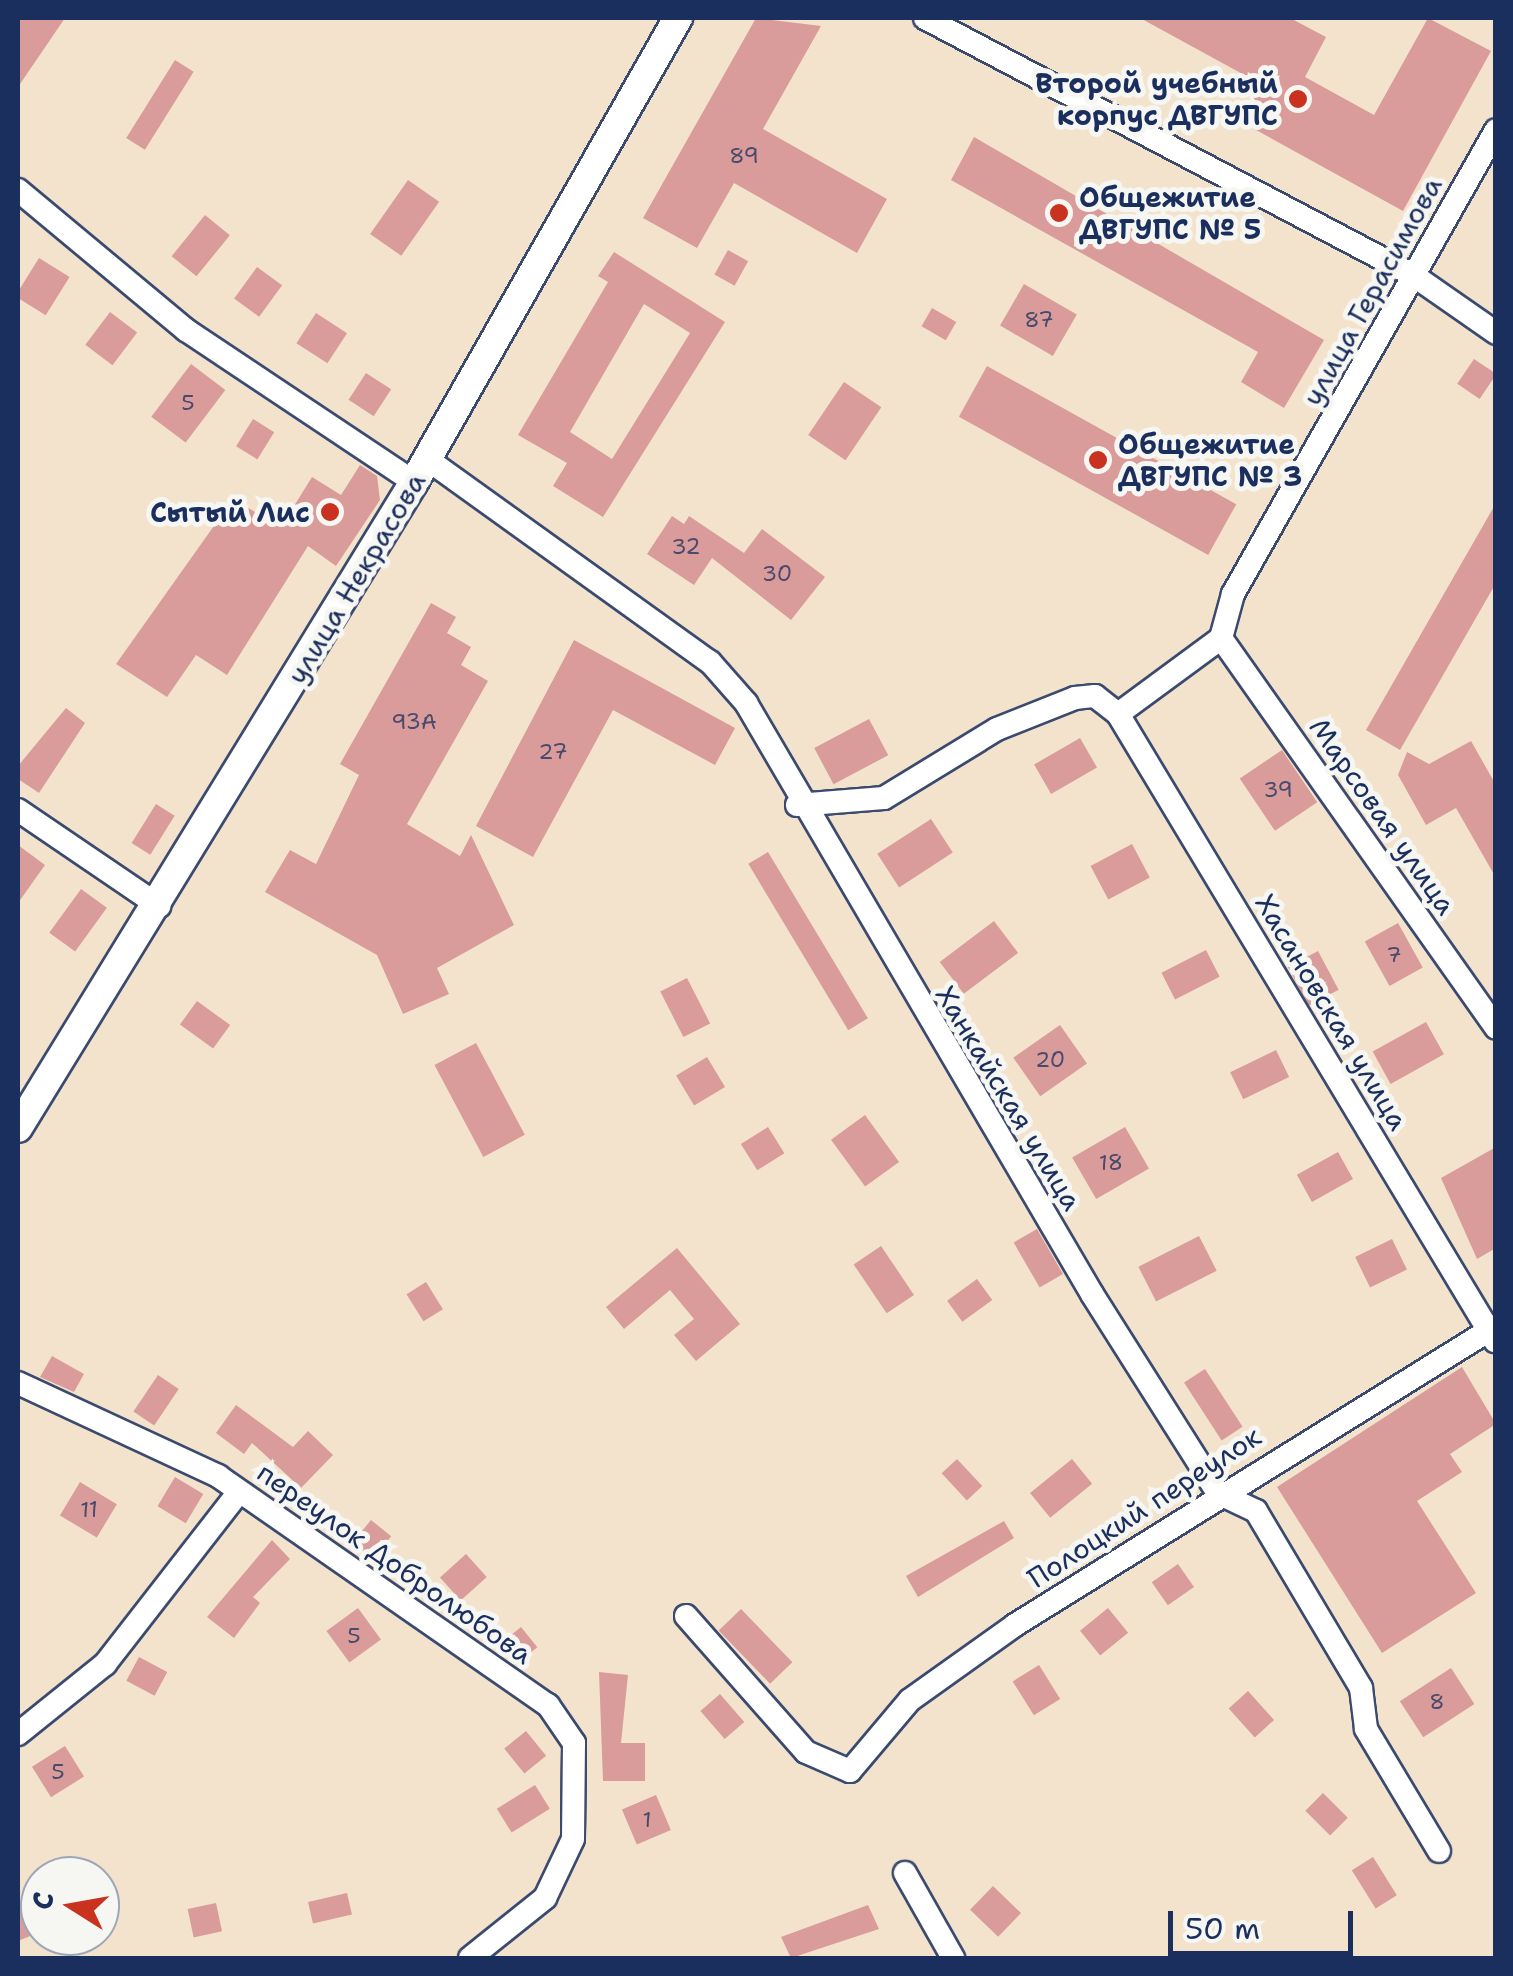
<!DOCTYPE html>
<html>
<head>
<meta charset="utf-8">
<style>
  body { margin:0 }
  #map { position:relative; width:1513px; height:1976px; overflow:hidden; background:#f3e3cd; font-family:"Shantell Sans",sans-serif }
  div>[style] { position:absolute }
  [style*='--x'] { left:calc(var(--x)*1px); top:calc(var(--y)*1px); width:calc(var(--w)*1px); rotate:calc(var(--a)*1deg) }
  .building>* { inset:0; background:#d99c9a; transform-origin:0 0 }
  .roads { filter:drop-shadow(2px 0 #3b4a6f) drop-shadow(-2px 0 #3b4a6f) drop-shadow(0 2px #3b4a6f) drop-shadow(0 -2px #3b4a6f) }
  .minor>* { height:22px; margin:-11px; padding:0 11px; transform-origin:11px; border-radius:11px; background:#fff }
  .tertiary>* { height:28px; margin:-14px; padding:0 14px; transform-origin:14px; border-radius:14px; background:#fff }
  .dots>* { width:28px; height:28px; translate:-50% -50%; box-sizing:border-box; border:5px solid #f6f6f2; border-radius:50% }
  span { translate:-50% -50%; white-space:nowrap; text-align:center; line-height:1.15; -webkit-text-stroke:10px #f6f6f2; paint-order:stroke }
  .number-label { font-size:22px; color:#4a4a6d }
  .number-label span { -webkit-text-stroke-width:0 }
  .poi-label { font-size:28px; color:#1b2f5e; font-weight:700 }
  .right { translate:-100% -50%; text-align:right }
  .left { translate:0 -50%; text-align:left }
  .street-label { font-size:28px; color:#1b2f5e }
  .frame { position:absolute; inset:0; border:20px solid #1b2f5e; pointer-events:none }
  .north { position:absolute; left:20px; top:1856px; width:100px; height:100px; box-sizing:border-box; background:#f6f6f2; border:2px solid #9ea6b7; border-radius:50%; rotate:281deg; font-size:28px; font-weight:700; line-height:40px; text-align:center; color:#1b2f5e }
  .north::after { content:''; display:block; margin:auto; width:35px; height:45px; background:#c8321e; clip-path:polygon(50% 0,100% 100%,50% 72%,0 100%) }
  .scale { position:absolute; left:1168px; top:1911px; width:185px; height:45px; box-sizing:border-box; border:5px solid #1b2f5e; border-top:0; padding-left:12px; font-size:30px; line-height:35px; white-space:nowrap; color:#1b2f5e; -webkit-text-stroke:8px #f6f6f2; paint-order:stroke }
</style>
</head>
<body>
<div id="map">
  <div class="building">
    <i style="clip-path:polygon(18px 18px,65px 18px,18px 87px)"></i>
    <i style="clip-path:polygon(756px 18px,821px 26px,763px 129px,887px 199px,857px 253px,734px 183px,697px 248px,643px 218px)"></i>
    <i style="clip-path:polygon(1140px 18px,1290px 18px,1326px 37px,1305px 77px,1374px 115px,1428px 18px,1491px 51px,1403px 211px,1238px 120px,1259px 83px)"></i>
    <i style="left:175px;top:60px;width:22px;height:92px;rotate:32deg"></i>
    <i style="clip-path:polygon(974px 137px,1324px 340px,1284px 408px,1241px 382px,1258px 352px,951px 180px)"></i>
    <i style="left:408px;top:180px;width:38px;height:66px;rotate:35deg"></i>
    <i style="left:205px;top:215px;width:32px;height:53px;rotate:39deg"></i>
    <i style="left:728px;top:250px;width:23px;height:28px;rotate:29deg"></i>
    <i style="clip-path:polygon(evenodd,614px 252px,725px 322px,603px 517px,553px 486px,567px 463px,518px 435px,608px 282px,598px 276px,614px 252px,644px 304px,690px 333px,612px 459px,570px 432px,644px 304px)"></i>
    <i style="left:39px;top:258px;width:36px;height:45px;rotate:32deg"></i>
    <i style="left:257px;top:267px;width:31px;height:39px;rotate:36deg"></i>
    <i style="left:1024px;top:284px;width:61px;height:48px;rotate:30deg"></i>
    <i style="left:932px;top:308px;width:28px;height:21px;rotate:30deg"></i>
    <i style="left:110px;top:312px;width:34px;height:41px;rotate:37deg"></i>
    <i style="left:316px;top:313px;width:37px;height:36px;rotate:33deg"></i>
    <i style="left:1474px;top:359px;width:27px;height:30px;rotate:34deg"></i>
    <i style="left:191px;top:364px;width:43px;height:66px;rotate:37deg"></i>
    <i style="left:987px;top:366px;width:285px;height:58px;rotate:29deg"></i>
    <i style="left:366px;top:373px;width:30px;height:32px;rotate:33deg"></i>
    <i style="left:844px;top:382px;width:45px;height:64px;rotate:34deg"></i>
    <i style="left:253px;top:419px;width:25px;height:32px;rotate:32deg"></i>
    <i style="clip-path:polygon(360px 465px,377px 476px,380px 500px,336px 566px,308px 546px,227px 675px,196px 655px,167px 697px,116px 664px,233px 499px,281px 527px,312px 477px,341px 495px)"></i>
    <i style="clip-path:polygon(1496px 503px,1496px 583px,1400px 750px,1366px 730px)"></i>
    <i style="clip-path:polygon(672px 516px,684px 524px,689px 516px,744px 553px,762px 529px,825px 577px,791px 620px,712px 558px,694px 585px,647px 554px)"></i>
    <i style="clip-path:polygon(431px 603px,456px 617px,447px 633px,471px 647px,461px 665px,488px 681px,407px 824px,460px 856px,471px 835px,514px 925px,437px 968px,449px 994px,403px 1014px,377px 955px,265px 892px,290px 850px,316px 864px,359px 775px,340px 764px)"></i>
    <i style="clip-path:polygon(574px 640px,735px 728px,715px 765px,613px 710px,533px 857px,476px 826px)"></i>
    <i style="clip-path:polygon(66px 708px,85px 723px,39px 793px,18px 779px,18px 766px)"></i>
    <i style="left:869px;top:719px;width:41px;height:62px;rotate:62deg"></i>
    <i style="left:1080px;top:738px;width:34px;height:53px;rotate:60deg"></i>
    <i style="clip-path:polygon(1471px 741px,1496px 785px,1496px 878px,1456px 808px,1426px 825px,1398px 775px,1407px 752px,1429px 764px)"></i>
    <i style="left:1282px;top:750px;width:63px;height:51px;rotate:56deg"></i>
    <i style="left:156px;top:804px;width:22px;height:46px;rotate:32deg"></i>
    <i style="left:931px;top:819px;width:40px;height:64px;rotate:57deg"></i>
    <i style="left:1132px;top:844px;width:38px;height:47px;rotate:62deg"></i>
    <i style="clip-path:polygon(18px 845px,45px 865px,18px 903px)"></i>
    <i style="left:768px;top:852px;width:194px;height:23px;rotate:59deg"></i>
    <i style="left:81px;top:889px;width:32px;height:54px;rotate:36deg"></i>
    <i style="left:994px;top:921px;width:40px;height:68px;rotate:53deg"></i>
    <i style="left:1398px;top:923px;width:51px;height:38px;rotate:61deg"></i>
    <i style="left:1206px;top:950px;width:30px;height:50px;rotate:63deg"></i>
    <i style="left:1318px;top:951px;width:44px;height:34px;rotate:62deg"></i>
    <i style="left:687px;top:978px;width:51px;height:30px;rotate:63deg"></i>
    <i style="left:197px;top:1001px;width:41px;height:29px;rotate:36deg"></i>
    <i style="left:1426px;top:1022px;width:37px;height:61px;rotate:61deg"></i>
    <i style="left:1060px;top:1025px;width:47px;height:57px;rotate:55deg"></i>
    <i style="left:476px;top:1043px;width:104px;height:47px;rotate:62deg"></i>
    <i style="left:1276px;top:1050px;width:30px;height:51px;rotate:64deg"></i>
    <i style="left:707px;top:1057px;width:35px;height:36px;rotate:59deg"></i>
    <i style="left:865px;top:1115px;width:58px;height:42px;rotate:54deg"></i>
    <i style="left:768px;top:1127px;width:31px;height:32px;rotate:58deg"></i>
    <i style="left:1125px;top:1127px;width:48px;height:61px;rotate:60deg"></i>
    <i style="clip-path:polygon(1496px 1147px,1496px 1248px,1477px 1259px,1441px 1178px)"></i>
    <i style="left:1338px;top:1152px;width:31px;height:47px;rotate:61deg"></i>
    <i style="left:1037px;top:1229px;width:52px;height:27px;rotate:60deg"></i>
    <i style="left:1199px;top:1236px;width:39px;height:68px;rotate:63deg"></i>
    <i style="left:1392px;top:1239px;width:34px;height:41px;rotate:64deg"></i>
    <i style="left:881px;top:1246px;width:59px;height:33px;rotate:56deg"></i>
    <i style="clip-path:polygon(677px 1248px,740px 1324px,696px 1361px,674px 1335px,694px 1319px,670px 1290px,624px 1329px,606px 1307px)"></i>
    <i style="left:977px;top:1279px;width:26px;height:37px;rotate:54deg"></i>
    <i style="left:426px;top:1282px;width:32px;height:23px;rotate:58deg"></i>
    <i style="clip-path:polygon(52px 1356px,84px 1374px,74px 1392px,40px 1377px)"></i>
    <i style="clip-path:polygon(1462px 1367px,1496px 1424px,1450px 1454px,1462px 1472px,1417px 1501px,1476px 1593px,1382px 1653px,1277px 1487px)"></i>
    <i style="left:1205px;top:1369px;width:69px;height:25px;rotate:57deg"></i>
    <i style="left:158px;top:1375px;width:25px;height:44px;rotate:34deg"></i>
    <i style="clip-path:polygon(236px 1405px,293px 1447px,308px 1431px,333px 1455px,301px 1488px,252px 1443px,244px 1454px,216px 1433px)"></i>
    <i style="left:957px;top:1459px;width:37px;height:21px;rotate:47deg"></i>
    <i style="left:1072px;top:1459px;width:32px;height:54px;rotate:51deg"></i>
    <i style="left:175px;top:1477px;width:33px;height:34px;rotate:31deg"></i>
    <i style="left:80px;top:1482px;width:43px;height:39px;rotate:31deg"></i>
    <i style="left:371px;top:1520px;width:26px;height:29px;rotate:39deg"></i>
    <i style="clip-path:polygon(1004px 1521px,1014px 1538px,918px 1597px,906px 1576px)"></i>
    <i style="clip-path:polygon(272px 1540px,290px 1559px,253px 1597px,260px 1603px,234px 1638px,207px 1617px)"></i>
    <i style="left:466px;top:1554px;width:31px;height:35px;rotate:48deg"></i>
    <i style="left:1178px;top:1564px;width:28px;height:32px;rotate:55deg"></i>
    <i style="left:358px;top:1608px;width:39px;height:39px;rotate:54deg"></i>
    <i style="left:1108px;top:1608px;width:32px;height:36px;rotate:51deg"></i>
    <i style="left:741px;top:1609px;width:74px;height:31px;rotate:46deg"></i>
    <i style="left:521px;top:1627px;width:26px;height:28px;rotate:51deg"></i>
    <i style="left:139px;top:1657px;width:32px;height:27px;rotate:28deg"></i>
    <i style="left:1039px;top:1665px;width:40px;height:31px;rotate:58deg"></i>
    <i style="left:1451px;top:1668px;width:43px;height:61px;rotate:57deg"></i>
    <i style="clip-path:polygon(599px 1672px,628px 1675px,621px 1743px,645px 1743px,645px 1781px,603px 1781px)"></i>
    <i style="left:1248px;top:1691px;width:39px;height:26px;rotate:48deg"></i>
    <i style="left:720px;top:1694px;width:37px;height:26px;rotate:49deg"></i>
    <i style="left:526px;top:1731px;width:32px;height:28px;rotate:51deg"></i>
    <i style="left:65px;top:1746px;width:36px;height:39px;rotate:58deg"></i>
    <i style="left:535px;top:1785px;width:28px;height:45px;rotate:58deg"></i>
    <i style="left:1323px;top:1793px;width:35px;height:25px;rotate:45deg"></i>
    <i style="left:656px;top:1795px;width:38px;height:37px;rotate:67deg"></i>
    <i style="left:1373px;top:1857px;width:45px;height:25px;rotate:58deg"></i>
    <i style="left:993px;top:1886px;width:39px;height:33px;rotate:44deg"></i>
    <i style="left:347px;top:1893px;width:22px;height:40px;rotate:77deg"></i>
    <i style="left:216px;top:1903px;width:29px;height:29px;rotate:78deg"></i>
    <i style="clip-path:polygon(40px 1904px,40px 1932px,18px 1941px,18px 1912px)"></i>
    <i style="clip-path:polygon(868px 1905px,879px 1929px,791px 1958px,781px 1937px)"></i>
  </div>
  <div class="roads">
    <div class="minor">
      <i style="--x:925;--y:18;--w:552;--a:27.77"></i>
      <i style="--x:1413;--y:275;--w:101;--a:34.9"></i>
      <i style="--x:18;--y:190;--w:219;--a:39.8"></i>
      <i style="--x:186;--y:330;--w:274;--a:33.7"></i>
      <i style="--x:427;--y:459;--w:348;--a:35.7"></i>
      <i style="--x:710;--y:662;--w:55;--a:48.7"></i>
      <i style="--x:746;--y:703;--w:685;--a:59.65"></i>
      <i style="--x:1092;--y:1294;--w:236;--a:57.7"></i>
      <i style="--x:1218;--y:1493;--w:42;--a:25.3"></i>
      <i style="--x:1256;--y:1511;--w:206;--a:59.3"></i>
      <i style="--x:1361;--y:1688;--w:41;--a:83"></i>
      <i style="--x:1366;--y:1729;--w:142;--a:59.1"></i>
      <i style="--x:1221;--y:638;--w:477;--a:54.8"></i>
      <i style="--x:1118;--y:714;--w:732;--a:58.98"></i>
      <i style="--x:797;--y:805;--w:87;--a:-4.6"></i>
      <i style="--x:884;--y:798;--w:132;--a:-31.4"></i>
      <i style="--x:997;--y:729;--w:84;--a:-21.7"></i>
      <i style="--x:1075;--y:698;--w:20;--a:-6"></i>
      <i style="--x:1095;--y:696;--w:29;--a:38"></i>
      <i style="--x:1118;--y:714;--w:128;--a:-36.4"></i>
      <i style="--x:1221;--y:638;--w:46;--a:-74.7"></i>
      <i style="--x:1233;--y:594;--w:533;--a:-60.45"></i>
      <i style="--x:18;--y:810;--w:171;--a:34.2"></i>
      <i style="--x:18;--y:1383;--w:221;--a:24.9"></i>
      <i style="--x:218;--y:1476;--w:402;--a:34.8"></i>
      <i style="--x:548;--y:1705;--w:46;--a:55.6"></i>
      <i style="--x:574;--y:1743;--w:96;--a:90.6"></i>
      <i style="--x:573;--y:1839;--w:65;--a:115.4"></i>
      <i style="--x:545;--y:1898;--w:96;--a:141.3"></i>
      <i style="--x:686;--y:1616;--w:181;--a:48.6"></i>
      <i style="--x:806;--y:1752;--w:48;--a:23.4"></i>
      <i style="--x:850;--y:1771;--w:93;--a:-49.8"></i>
      <i style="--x:910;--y:1700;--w:129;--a:-35.5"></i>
      <i style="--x:1015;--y:1625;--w:566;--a:-31.87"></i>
      <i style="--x:18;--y:1734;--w:112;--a:-38.8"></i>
      <i style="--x:105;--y:1664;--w:218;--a:-52.1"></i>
      <i style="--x:905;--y:1873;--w:98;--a:60.5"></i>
    </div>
    <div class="tertiary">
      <i style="--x:18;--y:1128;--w:758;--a:-58.49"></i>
      <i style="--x:414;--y:482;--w:534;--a:-60.36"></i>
    </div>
  </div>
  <div class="dots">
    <i style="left:1298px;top:99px;background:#c8321e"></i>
    <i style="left:1059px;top:213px;background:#c8321e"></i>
    <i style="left:1098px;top:460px;background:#c8321e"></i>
    <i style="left:330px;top:512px;background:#c8321e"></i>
  </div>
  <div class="number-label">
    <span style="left:744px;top:156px">89</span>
    <span style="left:1039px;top:320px">87</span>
    <span style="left:188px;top:403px">5</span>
    <span style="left:686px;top:547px">32</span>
    <span style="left:777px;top:574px">30</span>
    <span style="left:414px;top:722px">93А</span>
    <span style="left:553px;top:752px">27</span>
    <span style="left:1278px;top:790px">39</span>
    <span style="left:1394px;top:955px">7</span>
    <span style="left:1050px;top:1060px">20</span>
    <span style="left:1111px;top:1163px">18</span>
    <span style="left:89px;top:1510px">11</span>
    <span style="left:354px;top:1636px">5</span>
    <span style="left:1437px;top:1702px">8</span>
    <span style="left:58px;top:1772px">5</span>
    <span style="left:647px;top:1820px">1</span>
  </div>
  <div class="poi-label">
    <span class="right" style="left:1278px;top:99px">Второй учебный<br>корпус ДВГУПС</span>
    <span class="left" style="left:1079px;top:213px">Общежитие<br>ДВГУПС № 5</span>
    <span class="left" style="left:1118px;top:460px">Общежитие<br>ДВГУПС № 3</span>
    <span class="right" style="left:310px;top:512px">Сытый Лис</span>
  </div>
  <div class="street-label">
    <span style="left:1372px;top:291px;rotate:-61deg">улица Герасимова</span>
    <span style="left:356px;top:578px;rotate:-59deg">улица Некрасова</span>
    <span style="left:1383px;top:816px;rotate:55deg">Марсовая улица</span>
    <span style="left:1332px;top:1012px;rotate:59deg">Хасановская улица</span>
    <span style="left:1009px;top:1098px;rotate:59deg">Ханкайская улица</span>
    <span style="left:1144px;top:1507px;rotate:-33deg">Полоцкий переулок</span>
    <span style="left:395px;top:1563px;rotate:35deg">переулок Добролюбова</span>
  </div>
  <div class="frame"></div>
  <div class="north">С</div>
  <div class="scale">50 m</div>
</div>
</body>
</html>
